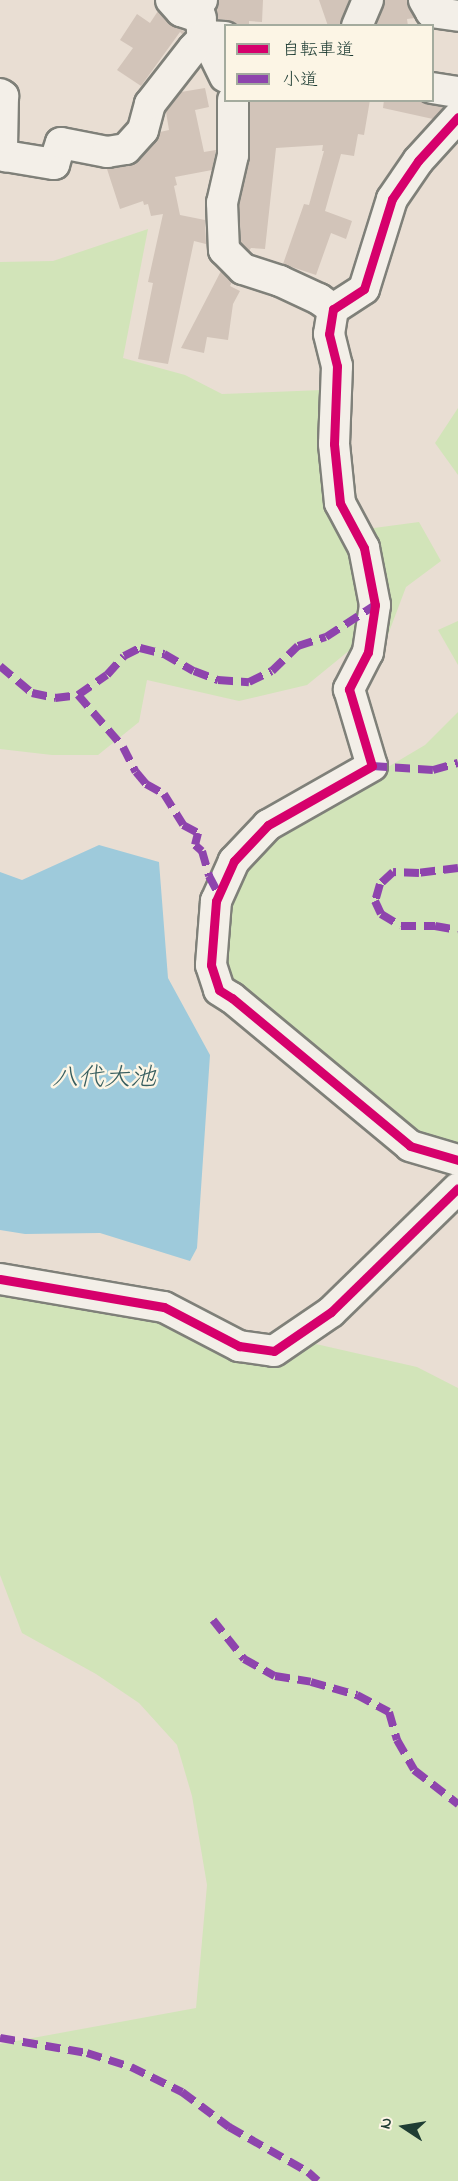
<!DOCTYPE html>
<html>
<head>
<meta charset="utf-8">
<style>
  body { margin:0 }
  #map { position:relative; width:458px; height:2181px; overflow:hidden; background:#e9ded3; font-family:"Indie Flower","Klee One",sans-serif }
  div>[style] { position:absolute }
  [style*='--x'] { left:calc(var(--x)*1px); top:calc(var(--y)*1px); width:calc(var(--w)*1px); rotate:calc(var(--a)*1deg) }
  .green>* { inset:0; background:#d2e4b9 }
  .water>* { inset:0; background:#9ecadb }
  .building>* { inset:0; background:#d2c4b9 }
  .roads { filter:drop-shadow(2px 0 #7f8079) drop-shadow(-2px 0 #7f8079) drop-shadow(0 2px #7f8079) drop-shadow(0 -2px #7f8079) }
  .minor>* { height:30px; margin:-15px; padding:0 15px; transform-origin:15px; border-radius:15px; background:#f3efe8 }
  .quiet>* { height:8px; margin-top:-4px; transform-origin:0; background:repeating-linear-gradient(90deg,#8e44ad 0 15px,transparent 0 23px) }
  .cycleway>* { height:9px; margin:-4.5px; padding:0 4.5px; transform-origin:4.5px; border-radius:4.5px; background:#d6006c }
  span { translate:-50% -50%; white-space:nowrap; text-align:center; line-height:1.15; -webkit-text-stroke:5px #fcf5e5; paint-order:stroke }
  .water-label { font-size:26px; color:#375e5f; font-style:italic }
  .legend { position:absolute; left:224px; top:24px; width:210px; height:78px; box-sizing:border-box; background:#fcf5e5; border:2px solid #a4ab9e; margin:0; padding:8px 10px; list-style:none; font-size:18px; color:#1f3d34 }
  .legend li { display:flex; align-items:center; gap:12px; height:30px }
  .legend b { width:30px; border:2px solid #a4ab9e }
  .north { position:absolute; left:374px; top:2097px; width:60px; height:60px; -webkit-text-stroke:4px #fcf5e5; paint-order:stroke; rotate:282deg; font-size:16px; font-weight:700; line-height:24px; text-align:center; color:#1f3d34 }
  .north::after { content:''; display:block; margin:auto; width:21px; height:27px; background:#1f3d34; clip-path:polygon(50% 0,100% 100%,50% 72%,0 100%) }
</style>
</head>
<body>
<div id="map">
  <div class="green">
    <i style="clip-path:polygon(148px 229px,123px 358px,185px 375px,222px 394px,322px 390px,332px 506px,374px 528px,419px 522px,441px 561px,406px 587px,383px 648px,356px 645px,307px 685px,239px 701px,147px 680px,139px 722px,98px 755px,52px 755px,0 749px,0 262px,53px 261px)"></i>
    <i style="clip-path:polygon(458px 408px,458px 475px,435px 443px)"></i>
    <i style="clip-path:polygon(458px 621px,458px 665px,438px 630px)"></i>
    <i style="clip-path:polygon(458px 712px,458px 1144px,405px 1126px,237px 989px,223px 966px,225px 912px,260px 843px,425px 745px)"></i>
    <i style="clip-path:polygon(0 1286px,147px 1313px,223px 1351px,307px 1342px,417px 1367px,458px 1388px,458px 2181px,0 2181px,0 2044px,196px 2008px,207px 1885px,192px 1796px,177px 1745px,139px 1703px,96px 1674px,22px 1633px,0 1575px)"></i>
  </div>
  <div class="water">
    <i style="clip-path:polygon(99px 845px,159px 862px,168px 978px,210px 1055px,197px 1248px,190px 1261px,100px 1233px,25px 1234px,0 1230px,0 872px,22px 880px)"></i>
  </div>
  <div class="building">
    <i style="clip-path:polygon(219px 0,263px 0,262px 22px,249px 21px,249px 26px,237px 26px,226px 20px,218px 19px,216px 9px)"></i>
    <i style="clip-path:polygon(319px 0,349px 0,340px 26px,328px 26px)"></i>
    <i style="clip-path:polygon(385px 0,407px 0,415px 18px,407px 19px,408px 26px,376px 26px)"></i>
    <i style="clip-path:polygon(158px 11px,169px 23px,185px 32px,183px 35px,180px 32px,141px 86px,117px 70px,133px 48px,120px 40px,137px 14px,150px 23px)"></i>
    <i style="clip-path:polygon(205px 88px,209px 107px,195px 110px,204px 152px,216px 150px,212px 170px,175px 177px,177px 185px,174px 186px,180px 215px,205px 220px,206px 244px,194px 241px,168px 364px,138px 359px,153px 283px,148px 282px,163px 214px,151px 216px,148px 204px,144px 205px,143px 201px,120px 209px,107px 169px,129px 166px,139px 160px,160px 132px,169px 130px,166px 112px,181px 92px)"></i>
    <i style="clip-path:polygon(250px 100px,370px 100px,364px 135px,358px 134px,354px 156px,341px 154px,325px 211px,352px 221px,346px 239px,331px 233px,316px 275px,283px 264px,304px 204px,309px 205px,324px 151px,322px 151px,323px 145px,276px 148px,265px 249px,251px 248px,249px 251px,241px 243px,239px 205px,250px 155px)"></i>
    <i style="clip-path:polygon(384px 100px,420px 100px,444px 107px,433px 119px,383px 108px)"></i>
    <i style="clip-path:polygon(221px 271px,232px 282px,230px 286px,240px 291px,233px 304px,228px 340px,207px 337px,204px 353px,181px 348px)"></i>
  </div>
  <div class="roads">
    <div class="minor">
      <i style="--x:171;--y:0;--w:15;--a:48"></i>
      <i style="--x:181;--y:11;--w:21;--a:19"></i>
      <i style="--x:202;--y:0;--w:6;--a:135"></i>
      <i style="--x:198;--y:4;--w:26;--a:81"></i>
      <i style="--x:202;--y:30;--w:52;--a:63.9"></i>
      <i style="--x:424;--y:0;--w:14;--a:60"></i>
      <i style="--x:431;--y:12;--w:27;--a:8"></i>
      <i style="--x:357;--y:26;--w:28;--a:-67"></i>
      <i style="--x:432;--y:88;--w:26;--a:9"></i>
      <i style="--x:0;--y:94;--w:4;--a:34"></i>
      <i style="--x:3;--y:96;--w:53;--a:91.1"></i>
      <i style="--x:2;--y:149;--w:8;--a:67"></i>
      <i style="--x:5;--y:156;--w:50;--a:9.3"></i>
      <i style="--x:54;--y:164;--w:22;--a:-72"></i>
      <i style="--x:61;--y:143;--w:47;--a:11.1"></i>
      <i style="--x:107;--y:152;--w:19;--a:-9"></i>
      <i style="--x:126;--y:149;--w:25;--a:-48"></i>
      <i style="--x:143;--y:130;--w:27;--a:-75"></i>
      <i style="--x:150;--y:104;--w:70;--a:-52"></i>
      <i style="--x:193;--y:49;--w:18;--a:-47"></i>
      <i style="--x:205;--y:36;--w:20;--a:3"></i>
      <i style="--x:233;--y:100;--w:55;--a:90"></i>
      <i style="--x:233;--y:155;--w:49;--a:102.9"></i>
      <i style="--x:222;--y:203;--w:47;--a:87.6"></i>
      <i style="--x:224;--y:250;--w:27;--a:45"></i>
      <i style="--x:243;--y:269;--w:39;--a:18"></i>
      <i style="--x:280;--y:281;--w:43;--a:24.8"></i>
      <i style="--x:319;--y:299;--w:17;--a:36"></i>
      <i style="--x:458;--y:117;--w:59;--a:132.3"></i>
      <i style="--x:418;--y:161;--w:46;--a:124.4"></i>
      <i style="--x:392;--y:199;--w:94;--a:107.3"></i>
      <i style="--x:364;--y:289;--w:37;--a:147"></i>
      <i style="--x:333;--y:309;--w:25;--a:99"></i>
      <i style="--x:329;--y:334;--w:33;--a:76"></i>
      <i style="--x:337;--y:366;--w:78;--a:92.2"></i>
      <i style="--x:334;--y:444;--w:59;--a:84.2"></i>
      <i style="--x:340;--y:503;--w:51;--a:61.9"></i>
      <i style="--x:364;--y:548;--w:58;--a:79.1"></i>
      <i style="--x:375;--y:605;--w:48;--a:98.5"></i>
      <i style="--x:368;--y:652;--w:42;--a:117.2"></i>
      <i style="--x:349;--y:689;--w:80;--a:73.4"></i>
      <i style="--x:372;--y:766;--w:120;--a:150.4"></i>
      <i style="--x:268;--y:825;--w:50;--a:133.4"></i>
      <i style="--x:234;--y:861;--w:44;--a:114.2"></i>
      <i style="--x:216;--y:901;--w:64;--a:94.5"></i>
      <i style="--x:211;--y:965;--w:26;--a:72"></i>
      <i style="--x:219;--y:990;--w:15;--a:32"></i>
      <i style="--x:232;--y:998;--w:231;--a:39.7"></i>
      <i style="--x:410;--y:1146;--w:50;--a:16.3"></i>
      <i style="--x:0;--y:1279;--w:166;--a:9.7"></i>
      <i style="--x:164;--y:1307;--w:85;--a:27.5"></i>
      <i style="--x:239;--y:1346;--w:35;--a:8"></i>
      <i style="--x:274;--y:1351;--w:69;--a:-34.4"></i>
      <i style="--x:331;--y:1312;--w:177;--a:-44.3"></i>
    </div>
  </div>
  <div class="quiet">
    <i style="--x:0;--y:666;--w:42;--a:40.2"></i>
    <i style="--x:32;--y:693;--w:24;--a:12"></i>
    <i style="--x:55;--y:698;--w:23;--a:-7"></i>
    <i style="--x:78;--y:695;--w:35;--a:-35"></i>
    <i style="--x:107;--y:675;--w:25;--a:-48"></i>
    <i style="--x:124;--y:656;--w:18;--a:-27"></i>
    <i style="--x:140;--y:648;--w:25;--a:14"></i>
    <i style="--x:164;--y:654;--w:34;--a:30"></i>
    <i style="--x:194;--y:671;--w:26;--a:21"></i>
    <i style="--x:218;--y:680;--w:31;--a:4"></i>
    <i style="--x:249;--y:682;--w:25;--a:-26"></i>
    <i style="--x:272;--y:671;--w:36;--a:-44"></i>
    <i style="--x:298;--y:646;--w:29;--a:-18"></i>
    <i style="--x:326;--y:637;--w:59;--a:-33.1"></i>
    <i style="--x:78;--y:695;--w:69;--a:49.1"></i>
    <i style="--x:123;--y:747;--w:28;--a:63"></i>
    <i style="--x:136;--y:772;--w:16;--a:50"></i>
    <i style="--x:146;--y:784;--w:21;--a:29"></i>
    <i style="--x:164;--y:794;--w:36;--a:58"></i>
    <i style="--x:183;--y:825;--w:17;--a:28"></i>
    <i style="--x:198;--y:833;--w:12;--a:104"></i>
    <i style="--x:195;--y:845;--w:9;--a:41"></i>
    <i style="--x:202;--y:851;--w:26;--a:74"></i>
    <i style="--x:209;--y:876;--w:21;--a:62"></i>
    <i style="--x:372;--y:766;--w:61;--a:3.8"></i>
    <i style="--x:433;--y:770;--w:26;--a:-16"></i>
    <i style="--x:458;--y:868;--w:39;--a:173"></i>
    <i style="--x:419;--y:873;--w:26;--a:-178"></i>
    <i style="--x:393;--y:872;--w:18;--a:137"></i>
    <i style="--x:380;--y:884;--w:18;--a:106"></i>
    <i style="--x:375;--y:901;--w:14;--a:65"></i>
    <i style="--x:381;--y:914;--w:23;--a:31"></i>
    <i style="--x:401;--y:926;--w:34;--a:0"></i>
    <i style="--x:435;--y:926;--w:23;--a:10"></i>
    <i style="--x:213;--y:1620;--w:50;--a:51.5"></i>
    <i style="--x:244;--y:1659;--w:35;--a:29"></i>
    <i style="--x:275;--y:1676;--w:36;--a:9"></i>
    <i style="--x:311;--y:1682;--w:48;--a:15.8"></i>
    <i style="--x:357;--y:1695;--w:36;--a:28"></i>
    <i style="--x:389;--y:1712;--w:29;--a:74"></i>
    <i style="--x:397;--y:1740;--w:34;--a:60"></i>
    <i style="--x:414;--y:1770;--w:56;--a:37.7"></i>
    <i style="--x:0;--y:2038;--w:88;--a:9.8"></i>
    <i style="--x:87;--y:2053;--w:46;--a:17.7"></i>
    <i style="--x:131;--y:2067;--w:57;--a:26.1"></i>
    <i style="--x:182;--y:2092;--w:59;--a:36.7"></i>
    <i style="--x:229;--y:2127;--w:91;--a:29.7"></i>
    <i style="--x:308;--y:2172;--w:13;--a:42"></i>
  </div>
  <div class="cycleway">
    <i style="--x:458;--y:117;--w:59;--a:132.3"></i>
    <i style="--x:418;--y:161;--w:46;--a:124.4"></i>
    <i style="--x:392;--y:199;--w:94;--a:107.3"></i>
    <i style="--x:364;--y:289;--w:37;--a:147"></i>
    <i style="--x:333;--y:309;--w:25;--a:99"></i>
    <i style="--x:329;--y:334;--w:33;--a:76"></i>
    <i style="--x:337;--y:366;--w:78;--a:92.2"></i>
    <i style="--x:334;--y:444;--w:59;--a:84.2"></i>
    <i style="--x:340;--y:503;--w:51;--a:61.9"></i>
    <i style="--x:364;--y:548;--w:58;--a:79.1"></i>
    <i style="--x:375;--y:605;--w:48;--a:98.5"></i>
    <i style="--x:368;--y:652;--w:42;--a:117.2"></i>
    <i style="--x:349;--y:689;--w:80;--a:73.4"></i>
    <i style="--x:372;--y:766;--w:120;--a:150.4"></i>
    <i style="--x:268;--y:825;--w:50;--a:133.4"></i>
    <i style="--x:234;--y:861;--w:44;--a:114.2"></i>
    <i style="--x:216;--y:901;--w:64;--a:94.5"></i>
    <i style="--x:211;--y:965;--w:26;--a:72"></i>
    <i style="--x:219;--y:990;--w:15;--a:32"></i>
    <i style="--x:232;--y:998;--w:231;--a:39.7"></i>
    <i style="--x:410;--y:1146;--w:50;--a:16.3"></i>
    <i style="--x:0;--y:1279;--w:166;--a:9.7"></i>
    <i style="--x:164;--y:1307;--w:85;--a:27.5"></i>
    <i style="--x:239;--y:1346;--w:35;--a:8"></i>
    <i style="--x:274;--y:1351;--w:69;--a:-34.4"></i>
    <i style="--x:331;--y:1312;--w:177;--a:-44.3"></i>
  </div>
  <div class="water-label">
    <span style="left:104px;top:1080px">八代大池</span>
  </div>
  <ul class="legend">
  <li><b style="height:8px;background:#d6006c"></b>自転車道</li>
  <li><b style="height:8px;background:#8e44ad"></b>小道</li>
  </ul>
  <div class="north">N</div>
</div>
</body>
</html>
